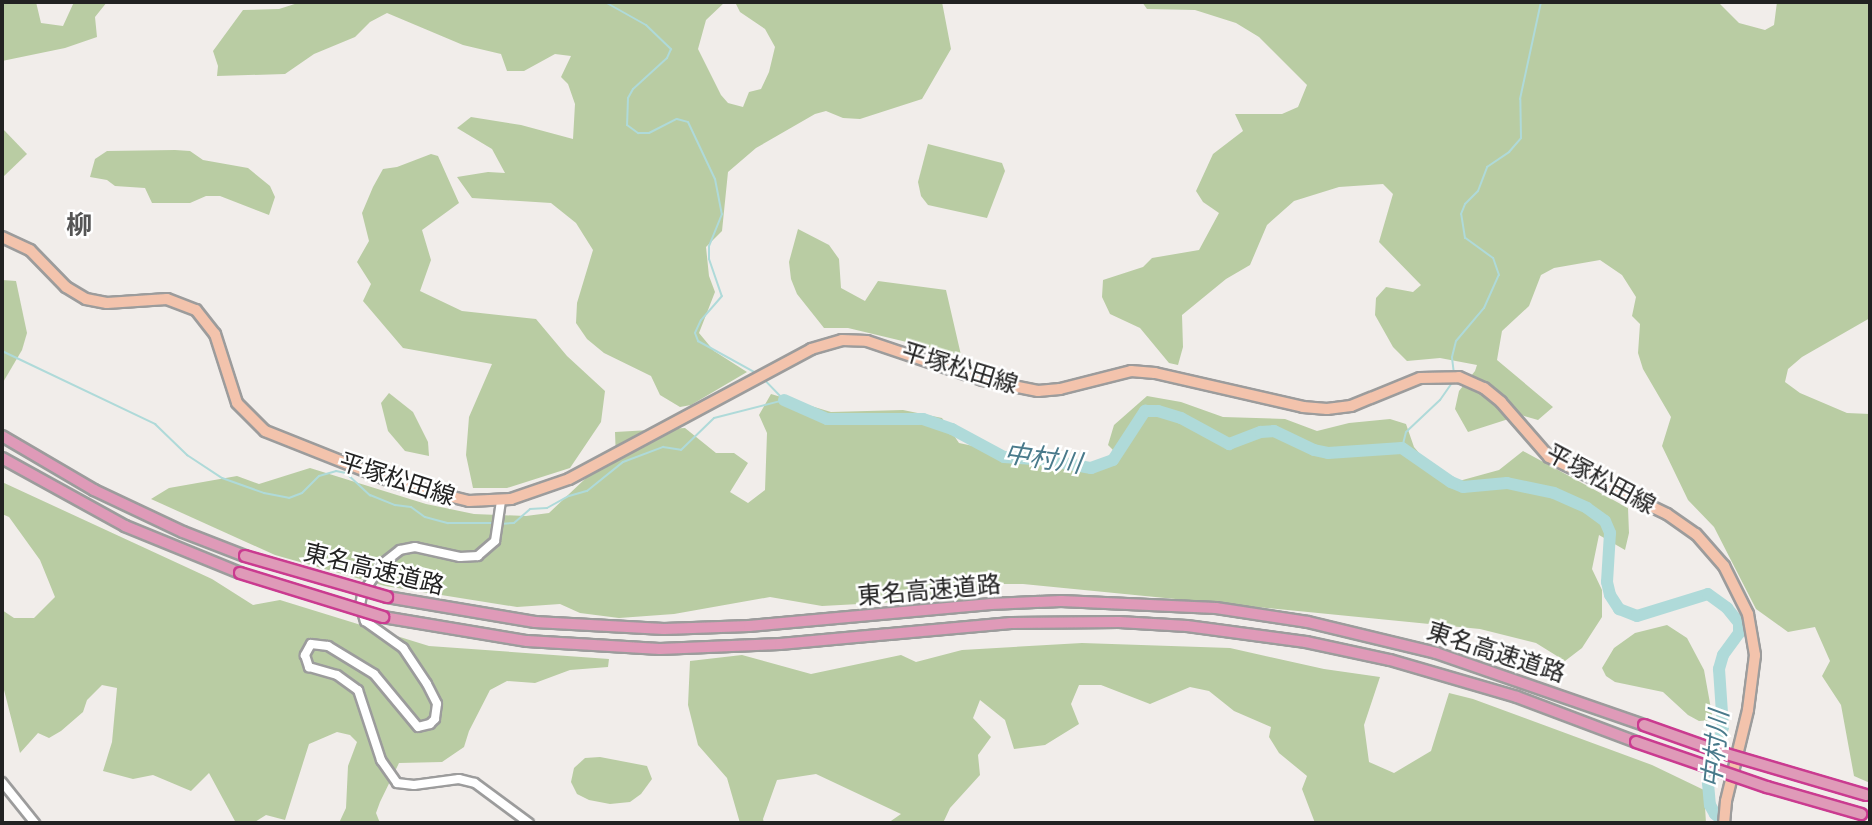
<!DOCTYPE html>
<html>
<head>
<meta charset="utf-8">
<style>
  body { margin:0 }
  #map { position:relative; width:1872px; height:825px; overflow:hidden; background:#f1edea; font-family:Mulish,"Noto Sans JP",sans-serif }
  div>[style] { position:absolute }
  [style*='--x'] { left:calc(var(--x)*1px); top:calc(var(--y)*1px); width:calc(var(--w)*1px); rotate:calc(var(--a)*1deg) }
  .forest>* { inset:0; background:#b9cca3 }
  .stream>* { height:2px; margin:-1px; padding:0 1px; transform-origin:1px; border-radius:1px; background:#afdad9 }
  .river>* { height:12px; margin:-6px; padding:0 6px; transform-origin:6px; border-radius:6px; background:#afdad9 }
  .roads { filter:drop-shadow(2px 0 #9c9c9c) drop-shadow(-2px 0 #9c9c9c) drop-shadow(0 2px #9c9c9c) drop-shadow(0 -2px #9c9c9c) }
  .minor>* { height:8px; margin:-4px; padding:0 4px; transform-origin:4px; border-radius:4px; background:#fff }
  .major>* { height:10px; margin:-5px; padding:0 5px; transform-origin:5px; border-radius:5px; background:#f3c3ac }
  .highway>* { height:10px; margin:-5px; padding:0 5px; transform-origin:5px; border-radius:5px; background:#df9ab8 }
  .bridges { filter:drop-shadow(2px 0 #ca3b90) drop-shadow(-2px 0 #ca3b90) drop-shadow(0 2px #ca3b90) drop-shadow(0 -2px #ca3b90) }
  .highway-bridge>* { height:10px; margin:-5px; padding:0 5px; transform-origin:5px; border-radius:5px; background:#df9ab8 }
  span { translate:-50% -50%; white-space:nowrap; text-align:center; line-height:1.15; -webkit-text-stroke:5px #fff; paint-order:stroke }
  .street-label { font-size:24px; color:#222 }
  .neighbourhood-label { font-size:26px; color:#555; font-weight:700 }
  .water-label { font-size:26px; color:#497a8b; font-style:italic }
  .frame { position:absolute; inset:0; border:4px solid #222; pointer-events:none }
</style>
</head>
<body>
<div id="map">
  <div class="forest">
    <i style="clip-path:polygon(2px 2px,36px 2px,41px 23px,63px 26px,74px 2px,107px 2px,95px 17px,97px 37px,65px 48px,2px 61px)"></i>
    <i style="clip-path:polygon(301px 2px,725px 2px,706px 20px,698px 49px,721px 95px,728px 103px,743px 107px,749px 92px,761px 89px,769px 72px,775px 47px,765px 29px,740px 12px,735px 2px,942px 2px,951px 49px,922px 99px,860px 119px,843px 118px,826px 111px,815px 114px,756px 148px,728px 172px,722px 231px,706px 247px,709px 276px,715px 292px,699px 333px,714px 351px,747px 372px,691px 405px,680px 407px,660px 395px,651px 376px,604px 353px,587px 339px,576px 323px,577px 303px,593px 250px,576px 223px,551px 203px,472px 198px,457px 177px,488px 172px,505px 173px,492px 149px,457px 128px,471px 117px,521px 125px,573px 139px,575px 104px,568px 84px,561px 77px,571px 56px,555px 54px,524px 71px,507px 71px,501px 54px,463px 45px,387px 13px,370px 22px,355px 37px,314px 54px,285px 74px,217px 76px,218px 66px,213px 51px,243px 10px,279px 9px)"></i>
    <i style="clip-path:polygon(1142px 2px,1718px 2px,1739px 23px,1765px 30px,1774px 25px,1777px 2px,1870px 2px,1870px 318px,1802px 357px,1788px 369px,1785px 382px,1800px 393px,1847px 413px,1870px 414px,1870px 783px,1854px 776px,1841px 705px,1822px 676px,1830px 661px,1815px 627px,1788px 632px,1756px 609px,1714px 527px,1688px 500px,1662px 446px,1671px 417px,1643px 369px,1638px 353px,1640px 324px,1632px 316px,1636px 297px,1622px 275px,1600px 260px,1554px 268px,1541px 275px,1529px 306px,1502px 331px,1497px 360px,1553px 407px,1538px 420px,1521px 415px,1468px 432px,1455px 409px,1459px 391px,1475px 371px,1477px 365px,1440px 358px,1407px 361px,1393px 347px,1375px 315px,1376px 298px,1386px 287px,1413px 292px,1421px 285px,1379px 242px,1393px 194px,1383px 184px,1339px 187px,1294px 201px,1267px 225px,1250px 265px,1226px 279px,1182px 315px,1183px 347px,1178px 365px,1169px 363px,1140px 328px,1110px 314px,1102px 297px,1103px 280px,1143px 267px,1152px 258px,1199px 250px,1219px 213px,1203px 202px,1196px 191px,1213px 154px,1243px 131px,1235px 114px,1282px 114px,1298px 107px,1307px 85px,1259px 37px,1236px 23px,1195px 10px,1147px 9px)"></i>
    <i style="clip-path:polygon(2px 128px,27px 154px,2px 178px)"></i>
    <i style="clip-path:polygon(928px 144px,1002px 163px,1005px 171px,987px 218px,928px 205px,921px 196px,918px 182px)"></i>
    <i style="clip-path:polygon(175px 150px,190px 151px,203px 160px,248px 168px,270px 186px,275px 197px,269px 215px,220px 196px,206px 196px,190px 203px,152px 203px,145px 188px,115px 186px,107px 180px,90px 177px,95px 159px,107px 151px)"></i>
    <i style="clip-path:polygon(431px 154px,438px 156px,459px 203px,422px 230px,431px 260px,420px 291px,462px 311px,536px 319px,567px 356px,605px 391px,601px 422px,570px 468px,507px 488px,473px 488px,466px 455px,469px 417px,492px 364px,403px 348px,363px 301px,371px 284px,357px 262px,369px 241px,362px 213px,373px 187px,383px 169px,397px 167px)"></i>
    <i style="clip-path:polygon(798px 229px,829px 245px,839px 259px,841px 288px,865px 301px,878px 281px,946px 290px,961px 355px,848px 328px,824px 328px,797px 294px,791px 279px,789px 262px)"></i>
    <i style="clip-path:polygon(2px 280px,16px 281px,27px 333px,22px 350px,2px 384px)"></i>
    <i style="clip-path:polygon(389px 393px,413px 412px,428px 442px,429px 456px,405px 451px,388px 431px,381px 403px)"></i>
    <i style="clip-path:polygon(771px 394px,831px 412px,903px 410px,942px 418px,959px 443px,1062px 465px,1108px 465px,1116px 453px,1108px 445px,1114px 425px,1147px 396px,1181px 402px,1223px 417px,1285px 419px,1317px 431px,1349px 423px,1390px 419px,1406px 424px,1414px 447px,1430px 466px,1459px 481px,1499px 470px,1523px 451px,1628px 508px,1629px 533px,1625px 550px,1599px 535px,1592px 569px,1602px 590px,1602px 617px,1582px 648px,1565px 661px,1536px 643px,1480px 629px,1023px 584px,1003px 584px,968px 599px,945px 602px,933px 600px,822px 606px,770px 597px,674px 614px,619px 618px,580px 613px,560px 604px,517px 607px,385px 586px,275px 555px,151px 499px,169px 488px,237px 476px,259px 484px,310px 468px,426px 504px,474px 514px,526px 516px,549px 513px,586px 478px,616px 460px,615px 432px,685px 428px,716px 453px,734px 453px,748px 463px,730px 492px,748px 503px,765px 490px,767px 433px,759px 415px)"></i>
    <i style="clip-path:polygon(2px 482px,212px 579px,253px 605px,280px 600px,429px 646px,609px 659px,608px 667px,570px 670px,535px 683px,507px 681px,490px 690px,469px 731px,464px 747px,442px 762px,399px 763px,380px 802px,376px 813px,380px 823px,339px 823px,346px 808px,348px 766px,357px 742px,350px 735px,337px 732px,309px 744px,285px 820px,266px 815px,253px 823px,236px 823px,209px 773px,191px 791px,153px 775px,133px 779px,103px 771px,112px 742px,117px 688px,102px 685px,87px 700px,83px 712px,61px 731px,49px 738px,38px 733px,20px 753px,2px 682px,2px 610px,14px 618px,34px 618px,55px 597px,40px 560px,9px 517px,2px 514px)"></i>
    <i style="clip-path:polygon(1667px 625px,1687px 638px,1704px 670px,1713px 720px,1699px 721px,1688px 715px,1663px 692px,1615px 682px,1606px 676px,1602px 668px,1614px 648px,1635px 633px)"></i>
    <i style="clip-path:polygon(1082px 643px,1230px 648px,1324px 669px,1380px 677px,1364px 725px,1369px 762px,1394px 773px,1431px 751px,1449px 693px,1473px 699px,1652px 765px,1704px 790px,1706px 823px,1315px 823px,1302px 789px,1307px 776px,1279px 753px,1269px 737px,1271px 727px,1234px 711px,1209px 691px,1190px 687px,1150px 704px,1101px 685px,1079px 685px,1071px 704px,1079px 724px,1045px 745px,1014px 749px,1005px 720px,980px 700px,973px 718px,991px 737px,978px 755px,980px 775px,950px 808px,943px 823px,888px 823px,901px 814px,816px 774px,777px 780px,763px 819px,764px 823px,740px 823px,727px 778px,698px 745px,688px 705px,690px 661px,742px 655px,811px 674px,901px 655px,916px 662px,962px 650px)"></i>
    <i style="clip-path:polygon(600px 757px,647px 766px,652px 779px,641px 794px,630px 802px,610px 804px,589px 800px,577px 794px,571px 782px,574px 768px,585px 758px)"></i>
  </div>
  <div class="stream">
    <i style="--x:605;--y:2;--w:47;--a:29.3"></i>
    <i style="--x:646;--y:25;--w:35;--a:44"></i>
    <i style="--x:671;--y:49;--w:10;--a:114"></i>
    <i style="--x:667;--y:58;--w:46;--a:137.6"></i>
    <i style="--x:633;--y:89;--w:10;--a:119"></i>
    <i style="--x:628;--y:98;--w:27;--a:92"></i>
    <i style="--x:627;--y:125;--w:14;--a:36"></i>
    <i style="--x:638;--y:133;--w:11;--a:0"></i>
    <i style="--x:649;--y:133;--w:31;--a:-27"></i>
    <i style="--x:677;--y:119;--w:11;--a:15"></i>
    <i style="--x:688;--y:122;--w:63;--a:64.7"></i>
    <i style="--x:715;--y:179;--w:36;--a:79"></i>
    <i style="--x:722;--y:214;--w:35;--a:112"></i>
    <i style="--x:709;--y:247;--w:12;--a:90"></i>
    <i style="--x:709;--y:259;--w:39;--a:71"></i>
    <i style="--x:722;--y:296;--w:32;--a:131"></i>
    <i style="--x:701;--y:320;--w:14;--a:115"></i>
    <i style="--x:695;--y:333;--w:9;--a:69"></i>
    <i style="--x:698;--y:341;--w:68;--a:28.8"></i>
    <i style="--x:2;--y:351;--w:170;--a:25.5"></i>
    <i style="--x:155;--y:424;--w:45;--a:44.1"></i>
    <i style="--x:187;--y:455;--w:42;--a:33.3"></i>
    <i style="--x:222;--y:478;--w:45;--a:19.7"></i>
    <i style="--x:264;--y:493;--w:25;--a:11"></i>
    <i style="--x:289;--y:498;--w:14;--a:-21"></i>
    <i style="--x:302;--y:493;--w:24;--a:-45"></i>
    <i style="--x:319;--y:476;--w:18;--a:-16"></i>
    <i style="--x:336;--y:471;--w:10;--a:11"></i>
    <i style="--x:346;--y:473;--w:33;--a:43"></i>
    <i style="--x:370;--y:495;--w:27;--a:22"></i>
    <i style="--x:395;--y:505;--w:16;--a:7"></i>
    <i style="--x:411;--y:507;--w:17;--a:36"></i>
    <i style="--x:425;--y:517;--w:24;--a:15"></i>
    <i style="--x:448;--y:523;--w:46;--a:0"></i>
    <i style="--x:1454;--y:374;--w:17;--a:-97"></i>
    <i style="--x:1452;--y:357;--w:16;--a:-76"></i>
    <i style="--x:1456;--y:341;--w:43;--a:-49.7"></i>
    <i style="--x:1484;--y:308;--w:36;--a:-66"></i>
    <i style="--x:1499;--y:275;--w:18;--a:-109"></i>
    <i style="--x:1493;--y:258;--w:34;--a:-144"></i>
    <i style="--x:1465;--y:238;--w:24;--a:-99"></i>
    <i style="--x:1461;--y:214;--w:11;--a:-68"></i>
    <i style="--x:1465;--y:204;--w:18;--a:-45"></i>
    <i style="--x:1478;--y:191;--w:26;--a:-69"></i>
    <i style="--x:1487;--y:167;--w:27;--a:-34"></i>
    <i style="--x:1509;--y:152;--w:18;--a:-49"></i>
    <i style="--x:1521;--y:138;--w:39;--a:-91"></i>
    <i style="--x:1520;--y:99;--w:99;--a:-77.8"></i>
    <i style="--x:1402;--y:448;--w:16;--a:-76"></i>
    <i style="--x:1406;--y:432;--w:47;--a:-43.3"></i>
    <i style="--x:1440;--y:400;--w:21;--a:-55"></i>
    <i style="--x:499;--y:524;--w:15;--a:-4"></i>
    <i style="--x:514;--y:523;--w:21;--a:-41"></i>
    <i style="--x:530;--y:509;--w:17;--a:-3"></i>
    <i style="--x:547;--y:508;--w:25;--a:-29"></i>
    <i style="--x:569;--y:496;--w:19;--a:-16"></i>
    <i style="--x:587;--y:491;--w:46;--a:-38.9"></i>
    <i style="--x:623;--y:462;--w:43;--a:-20.6"></i>
    <i style="--x:663;--y:447;--w:18;--a:9"></i>
    <i style="--x:681;--y:450;--w:46;--a:-44.1"></i>
    <i style="--x:714;--y:418;--w:72;--a:-14.4"></i>
    <i style="--x:784;--y:400;--w:28;--a:-134"></i>
  </div>
  <div class="river">
    <i style="--x:784;--y:400;--w:47;--a:23.8"></i>
    <i style="--x:827;--y:419;--w:96;--a:0"></i>
    <i style="--x:923;--y:419;--w:31;--a:19"></i>
    <i style="--x:952;--y:429;--w:59;--a:28.3"></i>
    <i style="--x:1004;--y:457;--w:43;--a:4"></i>
    <i style="--x:1047;--y:460;--w:45;--a:10.3"></i>
    <i style="--x:1091;--y:468;--w:23;--a:-20"></i>
    <i style="--x:1113;--y:460;--w:59;--a:-56.9"></i>
    <i style="--x:1145;--y:411;--w:13;--a:0"></i>
    <i style="--x:1158;--y:411;--w:24;--a:17"></i>
    <i style="--x:1181;--y:418;--w:55;--a:28.4"></i>
    <i style="--x:1229;--y:444;--w:34;--a:-21"></i>
    <i style="--x:1261;--y:432;--w:13;--a:-4"></i>
    <i style="--x:1274;--y:431;--w:44;--a:25.4"></i>
    <i style="--x:1314;--y:450;--w:14;--a:12"></i>
    <i style="--x:1328;--y:453;--w:74;--a:-3.9"></i>
    <i style="--x:1402;--y:448;--w:60;--a:34.8"></i>
    <i style="--x:1451;--y:482;--w:13;--a:23"></i>
    <i style="--x:1463;--y:487;--w:44;--a:-5.2"></i>
    <i style="--x:1507;--y:483;--w:48;--a:12"></i>
    <i style="--x:1554;--y:493;--w:36;--a:24"></i>
    <i style="--x:1587;--y:508;--w:22;--a:36"></i>
    <i style="--x:1605;--y:521;--w:13;--a:67"></i>
    <i style="--x:1610;--y:533;--w:49;--a:93.5"></i>
    <i style="--x:1607;--y:582;--w:13;--a:77"></i>
    <i style="--x:1610;--y:595;--w:17;--a:57"></i>
    <i style="--x:1619;--y:609;--w:19;--a:21"></i>
    <i style="--x:1637;--y:616;--w:74;--a:-17.2"></i>
    <i style="--x:1708;--y:594;--w:24;--a:36"></i>
    <i style="--x:1727;--y:608;--w:19;--a:51"></i>
    <i style="--x:1739;--y:623;--w:10;--a:90"></i>
    <i style="--x:1739;--y:633;--w:27;--a:126"></i>
    <i style="--x:1723;--y:655;--w:15;--a:106"></i>
    <i style="--x:1719;--y:669;--w:58;--a:86.1"></i>
    <i style="--x:1723;--y:727;--w:58;--a:105"></i>
    <i style="--x:1708;--y:783;--w:22;--a:85"></i>
    <i style="--x:1710;--y:805;--w:10;--a:61"></i>
    <i style="--x:1715;--y:814;--w:14;--a:39"></i>
  </div>
  <div class="roads">
    <div class="minor">
      <i style="--x:501;--y:501;--w:40;--a:98.5"></i>
      <i style="--x:495;--y:541;--w:23;--a:139"></i>
      <i style="--x:478;--y:556;--w:18;--a:177"></i>
      <i style="--x:460;--y:557;--w:46;--a:-167.5"></i>
      <i style="--x:415;--y:547;--w:15;--a:169"></i>
      <i style="--x:400;--y:550;--w:23;--a:142"></i>
      <i style="--x:382;--y:564;--w:37;--a:123"></i>
      <i style="--x:362;--y:595;--w:10;--a:101"></i>
      <i style="--x:360;--y:605;--w:17;--a:73"></i>
      <i style="--x:365;--y:621;--w:47;--a:35.4"></i>
      <i style="--x:403;--y:648;--w:43;--a:56.3"></i>
      <i style="--x:427;--y:684;--w:22;--a:63"></i>
      <i style="--x:437;--y:704;--w:15;--a:98"></i>
      <i style="--x:435;--y:719;--w:7;--a:135"></i>
      <i style="--x:430;--y:724;--w:12;--a:166"></i>
      <i style="--x:418;--y:727;--w:69;--a:-129.7"></i>
      <i style="--x:374;--y:674;--w:54;--a:-148.7"></i>
      <i style="--x:328;--y:646;--w:17;--a:-173"></i>
      <i style="--x:311;--y:644;--w:13;--a:119"></i>
      <i style="--x:305;--y:655;--w:13;--a:72"></i>
      <i style="--x:309;--y:667;--w:29;--a:16"></i>
      <i style="--x:337;--y:675;--w:26;--a:36"></i>
      <i style="--x:358;--y:690;--w:74;--a:71.8"></i>
      <i style="--x:381;--y:760;--w:28;--a:55"></i>
      <i style="--x:397;--y:783;--w:17;--a:7"></i>
      <i style="--x:414;--y:785;--w:45;--a:-7.6"></i>
      <i style="--x:459;--y:779;--w:16;--a:14"></i>
      <i style="--x:475;--y:783;--w:67;--a:36.5"></i>
      <i style="--x:2;--y:782;--w:53;--a:51.2"></i>
    </div>
    <div class="major">
      <i style="--x:2;--y:237;--w:31;--a:25"></i>
      <i style="--x:30;--y:250;--w:52;--a:45.8"></i>
      <i style="--x:66;--y:287;--w:23;--a:31"></i>
      <i style="--x:86;--y:299;--w:21;--a:11"></i>
      <i style="--x:107;--y:303;--w:60;--a:-3.8"></i>
      <i style="--x:167;--y:299;--w:31;--a:21"></i>
      <i style="--x:196;--y:310;--w:31;--a:52"></i>
      <i style="--x:215;--y:334;--w:72;--a:72.3"></i>
      <i style="--x:237;--y:403;--w:40;--a:45"></i>
      <i style="--x:265;--y:431;--w:141;--a:21.7"></i>
      <i style="--x:396;--y:483;--w:75;--a:13.9"></i>
      <i style="--x:469;--y:501;--w:42;--a:-2.7"></i>
      <i style="--x:511;--y:499;--w:61;--a:-19"></i>
      <i style="--x:569;--y:479;--w:275;--a:-28.2"></i>
      <i style="--x:811;--y:349;--w:32;--a:-16"></i>
      <i style="--x:842;--y:340;--w:25;--a:2"></i>
      <i style="--x:867;--y:341;--w:122;--a:18.6"></i>
      <i style="--x:983;--y:380;--w:56;--a:11.3"></i>
      <i style="--x:1038;--y:391;--w:22;--a:-5"></i>
      <i style="--x:1060;--y:389;--w:73;--a:-14.2"></i>
      <i style="--x:1131;--y:371;--w:24;--a:5"></i>
      <i style="--x:1155;--y:373;--w:152;--a:12.9"></i>
      <i style="--x:1303;--y:407;--w:24;--a:5"></i>
      <i style="--x:1327;--y:409;--w:24;--a:-7"></i>
      <i style="--x:1351;--y:406;--w:74;--a:-22.1"></i>
      <i style="--x:1420;--y:378;--w:39;--a:-1"></i>
      <i style="--x:1459;--y:377;--w:27;--a:24"></i>
      <i style="--x:1484;--y:388;--w:22;--a:39"></i>
      <i style="--x:1501;--y:402;--w:73;--a:48.9"></i>
      <i style="--x:1549;--y:457;--w:131;--a:25.8"></i>
      <i style="--x:1667;--y:514;--w:35;--a:35"></i>
      <i style="--x:1696;--y:534;--w:43;--a:48.8"></i>
      <i style="--x:1724;--y:566;--w:54;--a:63.4"></i>
      <i style="--x:1748;--y:614;--w:42;--a:80.3"></i>
      <i style="--x:1755;--y:655;--w:55;--a:97.3"></i>
      <i style="--x:1748;--y:710;--w:94;--a:103.6"></i>
      <i style="--x:1726;--y:801;--w:22;--a:95"></i>
    </div>
    <div class="highway">
      <i style="--x:2;--y:436;--w:107;--a:30.4"></i>
      <i style="--x:94;--y:490;--w:98;--a:25.3"></i>
      <i style="--x:183;--y:532;--w:66;--a:21.2"></i>
      <i style="--x:2;--y:458;--w:141;--a:28.9"></i>
      <i style="--x:125;--y:526;--w:124;--a:22.2"></i>
      <i style="--x:387;--y:597;--w:150;--a:9.6"></i>
      <i style="--x:535;--y:622;--w:129;--a:3.1"></i>
      <i style="--x:664;--y:629;--w:85;--a:-2"></i>
      <i style="--x:749;--y:626;--w:243;--a:-5.2"></i>
      <i style="--x:991;--y:604;--w:70;--a:-2.5"></i>
      <i style="--x:1061;--y:601;--w:155;--a:2.6"></i>
      <i style="--x:1216;--y:608;--w:93;--a:8.7"></i>
      <i style="--x:1308;--y:622;--w:132;--a:13.6"></i>
      <i style="--x:1436;--y:653;--w:220;--a:19.1"></i>
      <i style="--x:383;--y:617;--w:146;--a:9.5"></i>
      <i style="--x:527;--y:641;--w:133;--a:3.4"></i>
      <i style="--x:660;--y:649;--w:120;--a:-2.4"></i>
      <i style="--x:780;--y:644;--w:232;--a:-5.2"></i>
      <i style="--x:1011;--y:623;--w:108;--a:-0.5"></i>
      <i style="--x:1119;--y:622;--w:68;--a:3.4"></i>
      <i style="--x:1187;--y:626;--w:120;--a:7.7"></i>
      <i style="--x:1306;--y:642;--w:86;--a:12.1"></i>
      <i style="--x:1390;--y:660;--w:132;--a:16.2"></i>
      <i style="--x:1517;--y:697;--w:127;--a:20.7"></i>
    </div>
  </div>
  <div class="bridges">
    <div class="highway-bridge">
      <i style="--x:245;--y:556;--w:148;--a:16.1"></i>
      <i style="--x:240;--y:573;--w:150;--a:17.1"></i>
      <i style="--x:1644;--y:725;--w:84;--a:19.5"></i>
      <i style="--x:1723;--y:753;--w:149;--a:16.4"></i>
      <i style="--x:1636;--y:742;--w:139;--a:19"></i>
      <i style="--x:1767;--y:787;--w:98;--a:16"></i>
    </div>
  </div>
  <div class="street-label">
    <span style="left:960px;top:368px;rotate:17deg">平塚松田線</span>
    <span style="left:397px;top:479px;rotate:18deg">平塚松田線</span>
    <span style="left:1601px;top:479px;rotate:28deg">平塚松田線</span>
    <span style="left:374px;top:569px;rotate:14deg">東名高速道路</span>
    <span style="left:929px;top:590px;rotate:-5deg">東名高速道路</span>
    <span style="left:1496px;top:652px;rotate:18deg">東名高速道路</span>
  </div>
  <div class="neighbourhood-label">
    <span style="left:79px;top:225px">柳</span>
  </div>
  <div class="water-label">
    <span style="left:1043px;top:458px;rotate:8deg">中村川</span>
    <span style="left:1715px;top:749px;rotate:-84deg">中村川</span>
  </div>
  <div class="frame"></div>
</div>
</body>
</html>
